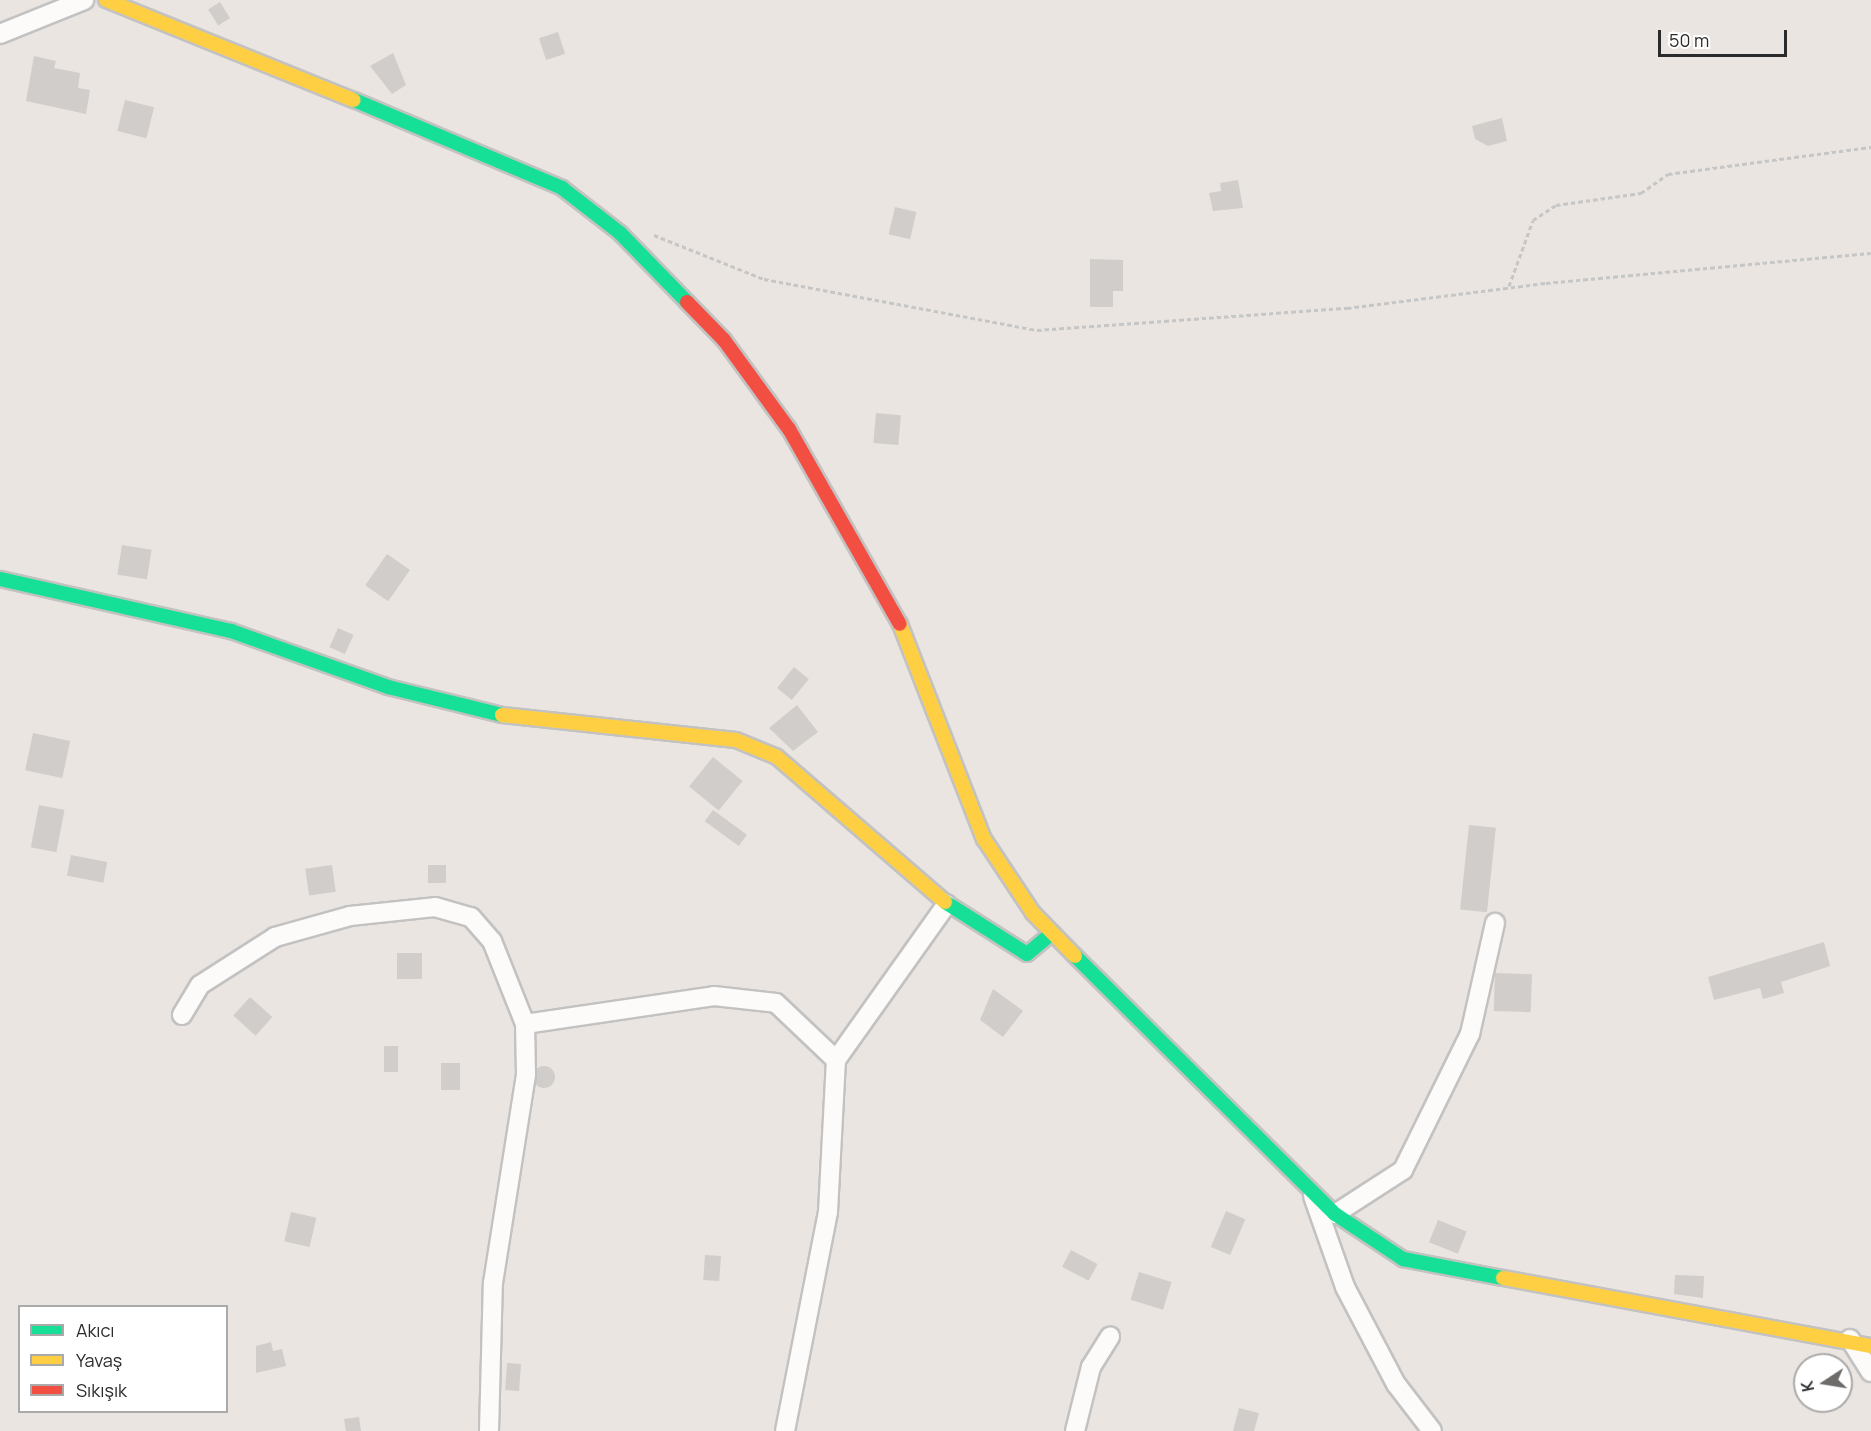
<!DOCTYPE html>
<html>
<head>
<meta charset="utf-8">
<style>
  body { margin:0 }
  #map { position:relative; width:1871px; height:1431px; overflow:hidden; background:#eae5e0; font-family:Manrope,sans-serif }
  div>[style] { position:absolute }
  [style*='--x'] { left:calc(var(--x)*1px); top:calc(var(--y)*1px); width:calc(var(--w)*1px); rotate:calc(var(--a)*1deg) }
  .building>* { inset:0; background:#d0cdca; transform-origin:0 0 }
  .round { border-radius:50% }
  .path>* { height:3px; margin-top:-1.5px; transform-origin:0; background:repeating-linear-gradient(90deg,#c6c6c6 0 4.5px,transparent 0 7.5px) }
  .roads { filter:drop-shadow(2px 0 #c3c2c2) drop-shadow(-2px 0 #c3c2c2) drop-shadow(0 2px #c3c2c2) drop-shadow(0 -2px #c3c2c2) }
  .street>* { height:18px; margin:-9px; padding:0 9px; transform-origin:9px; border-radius:9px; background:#fcfbfa }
  .fast>* { height:14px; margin:-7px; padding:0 7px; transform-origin:7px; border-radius:7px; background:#16e098 }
  .slow>* { height:14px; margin:-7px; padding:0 7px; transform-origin:7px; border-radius:7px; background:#ffcf43 }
  .jam>* { height:14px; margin:-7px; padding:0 7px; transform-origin:7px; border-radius:7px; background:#f24e42 }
  span { translate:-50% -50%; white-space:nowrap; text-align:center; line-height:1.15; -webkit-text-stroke:4.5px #fff; paint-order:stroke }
  .legend { position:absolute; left:18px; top:1305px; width:210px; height:108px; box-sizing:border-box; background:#fff; border:2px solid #aaa; margin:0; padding:8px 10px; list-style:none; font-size:18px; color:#2b2b2b }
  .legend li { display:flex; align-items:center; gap:12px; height:30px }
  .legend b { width:30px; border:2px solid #aaa }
  .north { position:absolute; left:1793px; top:1353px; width:60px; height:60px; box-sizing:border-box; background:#fff; border:2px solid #aaa; border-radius:50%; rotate:258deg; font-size:16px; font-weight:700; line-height:24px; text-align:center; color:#2b2b2b }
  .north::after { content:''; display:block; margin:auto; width:21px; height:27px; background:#6e6c6a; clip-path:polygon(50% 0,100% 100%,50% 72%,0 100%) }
  .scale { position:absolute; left:1658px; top:30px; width:129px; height:27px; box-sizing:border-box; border:3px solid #2b2b2b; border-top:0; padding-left:8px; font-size:18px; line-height:21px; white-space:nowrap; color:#2b2b2b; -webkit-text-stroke:4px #fff; paint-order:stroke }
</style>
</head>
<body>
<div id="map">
  <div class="building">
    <i style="left:220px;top:2px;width:19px;height:14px;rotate:58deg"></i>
    <i style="left:558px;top:32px;width:23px;height:20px;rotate:72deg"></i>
    <i style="clip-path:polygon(393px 53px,406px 85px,392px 94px,370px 66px)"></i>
    <i style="clip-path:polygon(34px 56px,56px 61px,54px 68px,80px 73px,78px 88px,90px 90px,86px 114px,26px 101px)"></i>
    <i style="left:125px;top:100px;width:30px;height:32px;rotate:14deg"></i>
    <i style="clip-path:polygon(1502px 118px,1507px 141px,1488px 146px,1475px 139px,1472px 126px)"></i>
    <i style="clip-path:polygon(1238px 180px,1243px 208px,1213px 211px,1209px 193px,1221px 191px,1220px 183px)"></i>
    <i style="left:895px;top:207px;width:22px;height:28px;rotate:13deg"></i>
    <i style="clip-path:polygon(1090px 259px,1123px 260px,1123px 291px,1113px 291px,1113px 307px,1090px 307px)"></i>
    <i style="left:876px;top:413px;width:25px;height:30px;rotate:5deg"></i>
    <i style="left:122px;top:545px;width:30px;height:30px;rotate:9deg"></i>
    <i style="left:387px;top:554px;width:28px;height:38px;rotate:35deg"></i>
    <i style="left:338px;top:628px;width:17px;height:21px;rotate:24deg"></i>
    <i style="left:794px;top:667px;width:19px;height:27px;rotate:39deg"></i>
    <i style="clip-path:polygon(797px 705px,818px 732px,793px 751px,769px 728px)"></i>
    <i style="left:33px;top:733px;width:38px;height:38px;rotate:12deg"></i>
    <i style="left:713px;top:757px;width:38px;height:38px;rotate:39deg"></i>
    <i style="left:39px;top:805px;width:26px;height:43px;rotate:11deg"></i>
    <i style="left:713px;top:810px;width:42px;height:14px;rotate:36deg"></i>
    <i style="left:1469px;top:825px;width:27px;height:85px;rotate:6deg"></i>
    <i style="left:71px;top:855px;width:37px;height:21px;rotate:11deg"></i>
    <i style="left:332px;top:865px;width:27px;height:27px;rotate:82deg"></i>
    <i style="left:428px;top:865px;width:18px;height:18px"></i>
    <i style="clip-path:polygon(1824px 942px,1830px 966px,1781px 982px,1784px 993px,1763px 999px,1760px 988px,1714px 1000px,1708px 977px)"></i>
    <i style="left:397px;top:953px;width:25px;height:26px"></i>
    <i style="left:1495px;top:973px;width:37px;height:38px;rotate:2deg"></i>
    <i style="clip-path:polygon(993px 989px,1023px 1011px,1003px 1037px,980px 1020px)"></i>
    <i style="left:250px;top:997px;width:30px;height:25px;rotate:42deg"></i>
    <i style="left:384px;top:1046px;width:14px;height:26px"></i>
    <i style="left:441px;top:1063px;width:19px;height:27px"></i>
    <i class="round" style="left:533px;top:1066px;width:22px;height:22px"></i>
    <i style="left:1226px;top:1211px;width:21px;height:39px;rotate:23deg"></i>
    <i style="left:291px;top:1212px;width:26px;height:30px;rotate:13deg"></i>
    <i style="left:1438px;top:1220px;width:31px;height:24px;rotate:22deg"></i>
    <i style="left:1071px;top:1250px;width:30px;height:19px;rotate:28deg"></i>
    <i style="left:705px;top:1255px;width:16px;height:25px;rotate:4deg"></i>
    <i style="left:1139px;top:1272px;width:34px;height:29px;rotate:17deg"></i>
    <i style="clip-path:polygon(1675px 1275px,1704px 1276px,1703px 1298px,1674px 1294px)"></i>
    <i style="clip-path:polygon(271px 1342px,273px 1351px,282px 1349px,286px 1366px,256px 1373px,256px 1346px)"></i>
    <i style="left:507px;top:1363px;width:14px;height:27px;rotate:4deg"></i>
    <i style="clip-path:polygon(1239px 1408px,1259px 1413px,1254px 1431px,1233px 1431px)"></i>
    <i style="clip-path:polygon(359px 1417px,361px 1431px,346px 1431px,344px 1419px)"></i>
  </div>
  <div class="path">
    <i style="--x:654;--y:235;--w:118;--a:21.8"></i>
    <i style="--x:764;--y:279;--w:278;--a:10.6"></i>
    <i style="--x:1037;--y:330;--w:311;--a:-4.1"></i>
    <i style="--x:1347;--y:308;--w:201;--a:-7.2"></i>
    <i style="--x:1546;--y:283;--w:326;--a:-5.3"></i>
    <i style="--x:1509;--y:286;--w:70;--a:-70"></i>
    <i style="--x:1533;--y:220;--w:27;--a:-33"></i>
    <i style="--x:1556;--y:205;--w:86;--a:-8"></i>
    <i style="--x:1641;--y:193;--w:33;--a:-35"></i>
    <i style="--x:1668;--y:174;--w:205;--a:-7.6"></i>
  </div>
  <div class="roads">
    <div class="street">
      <i style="--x:0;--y:34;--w:91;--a:-22"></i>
      <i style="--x:182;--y:1015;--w:35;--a:-59"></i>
      <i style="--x:200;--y:985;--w:89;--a:-32.6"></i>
      <i style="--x:275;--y:937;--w:78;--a:-15.6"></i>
      <i style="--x:350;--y:916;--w:85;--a:-6"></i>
      <i style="--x:435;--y:907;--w:37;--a:16"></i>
      <i style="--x:471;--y:917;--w:32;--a:49"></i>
      <i style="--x:492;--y:941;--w:89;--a:68.3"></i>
      <i style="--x:1313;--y:1196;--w:96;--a:70.6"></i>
      <i style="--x:1345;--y:1287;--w:110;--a:62.3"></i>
      <i style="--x:1396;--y:1384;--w:59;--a:52.5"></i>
      <i style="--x:1335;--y:1214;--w:81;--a:-32.9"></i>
      <i style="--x:1403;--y:1170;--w:152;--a:-63.8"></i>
      <i style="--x:1470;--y:1034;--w:114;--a:-77.3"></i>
      <i style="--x:1850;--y:1339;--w:39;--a:58"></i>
      <i style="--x:489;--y:1431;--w:148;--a:-88.5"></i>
      <i style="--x:493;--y:1283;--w:212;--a:-81"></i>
      <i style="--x:526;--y:1074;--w:50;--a:-91.1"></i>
      <i style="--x:525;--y:1024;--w:191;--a:-8.4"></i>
      <i style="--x:714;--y:996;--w:62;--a:6.4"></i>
      <i style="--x:776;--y:1003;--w:83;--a:43.5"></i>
      <i style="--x:785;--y:1431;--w:223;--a:-78.9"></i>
      <i style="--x:828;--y:1212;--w:152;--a:-87"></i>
      <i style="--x:836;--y:1060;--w:191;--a:-54.6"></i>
      <i style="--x:1075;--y:1431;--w:66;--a:-76"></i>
      <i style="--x:1091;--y:1367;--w:36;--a:-58"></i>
    </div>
    <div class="fast">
      <i style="--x:354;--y:100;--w:226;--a:22.9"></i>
      <i style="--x:562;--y:188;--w:73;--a:37.8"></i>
      <i style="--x:620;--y:233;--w:96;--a:45.8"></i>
      <i style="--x:0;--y:579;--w:237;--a:12.7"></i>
      <i style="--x:231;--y:631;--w:167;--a:19.6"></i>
      <i style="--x:388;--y:687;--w:117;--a:13.8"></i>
      <i style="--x:945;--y:902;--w:97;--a:32.4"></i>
      <i style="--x:1027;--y:954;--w:33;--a:-40"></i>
      <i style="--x:1075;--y:956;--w:366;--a:44.8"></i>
      <i style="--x:1335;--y:1214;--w:82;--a:33.5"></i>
      <i style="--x:1403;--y:1259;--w:102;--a:10.8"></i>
    </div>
    <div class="slow">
      <i style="--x:106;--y:0;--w:267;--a:22"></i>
      <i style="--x:900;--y:624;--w:231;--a:68.7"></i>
      <i style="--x:984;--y:839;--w:89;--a:56.5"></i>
      <i style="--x:1033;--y:913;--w:60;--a:45.7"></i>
      <i style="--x:502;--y:715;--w:235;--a:6.1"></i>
      <i style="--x:736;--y:740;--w:44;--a:22.5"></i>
      <i style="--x:777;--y:757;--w:222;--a:40.8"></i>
      <i style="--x:1503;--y:1278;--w:374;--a:10.5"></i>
    </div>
    <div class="jam">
      <i style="--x:687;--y:302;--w:53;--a:45.8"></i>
      <i style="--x:724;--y:340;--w:110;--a:53.9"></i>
      <i style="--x:789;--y:429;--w:224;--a:60.4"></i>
    </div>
  </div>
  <ul class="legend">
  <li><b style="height:8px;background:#16e098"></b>Akıcı</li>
  <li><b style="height:8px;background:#ffcf43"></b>Yavaş</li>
  <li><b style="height:8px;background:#f24e42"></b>Sıkışık</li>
  </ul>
  <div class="north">K</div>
  <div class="scale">50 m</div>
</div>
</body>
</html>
